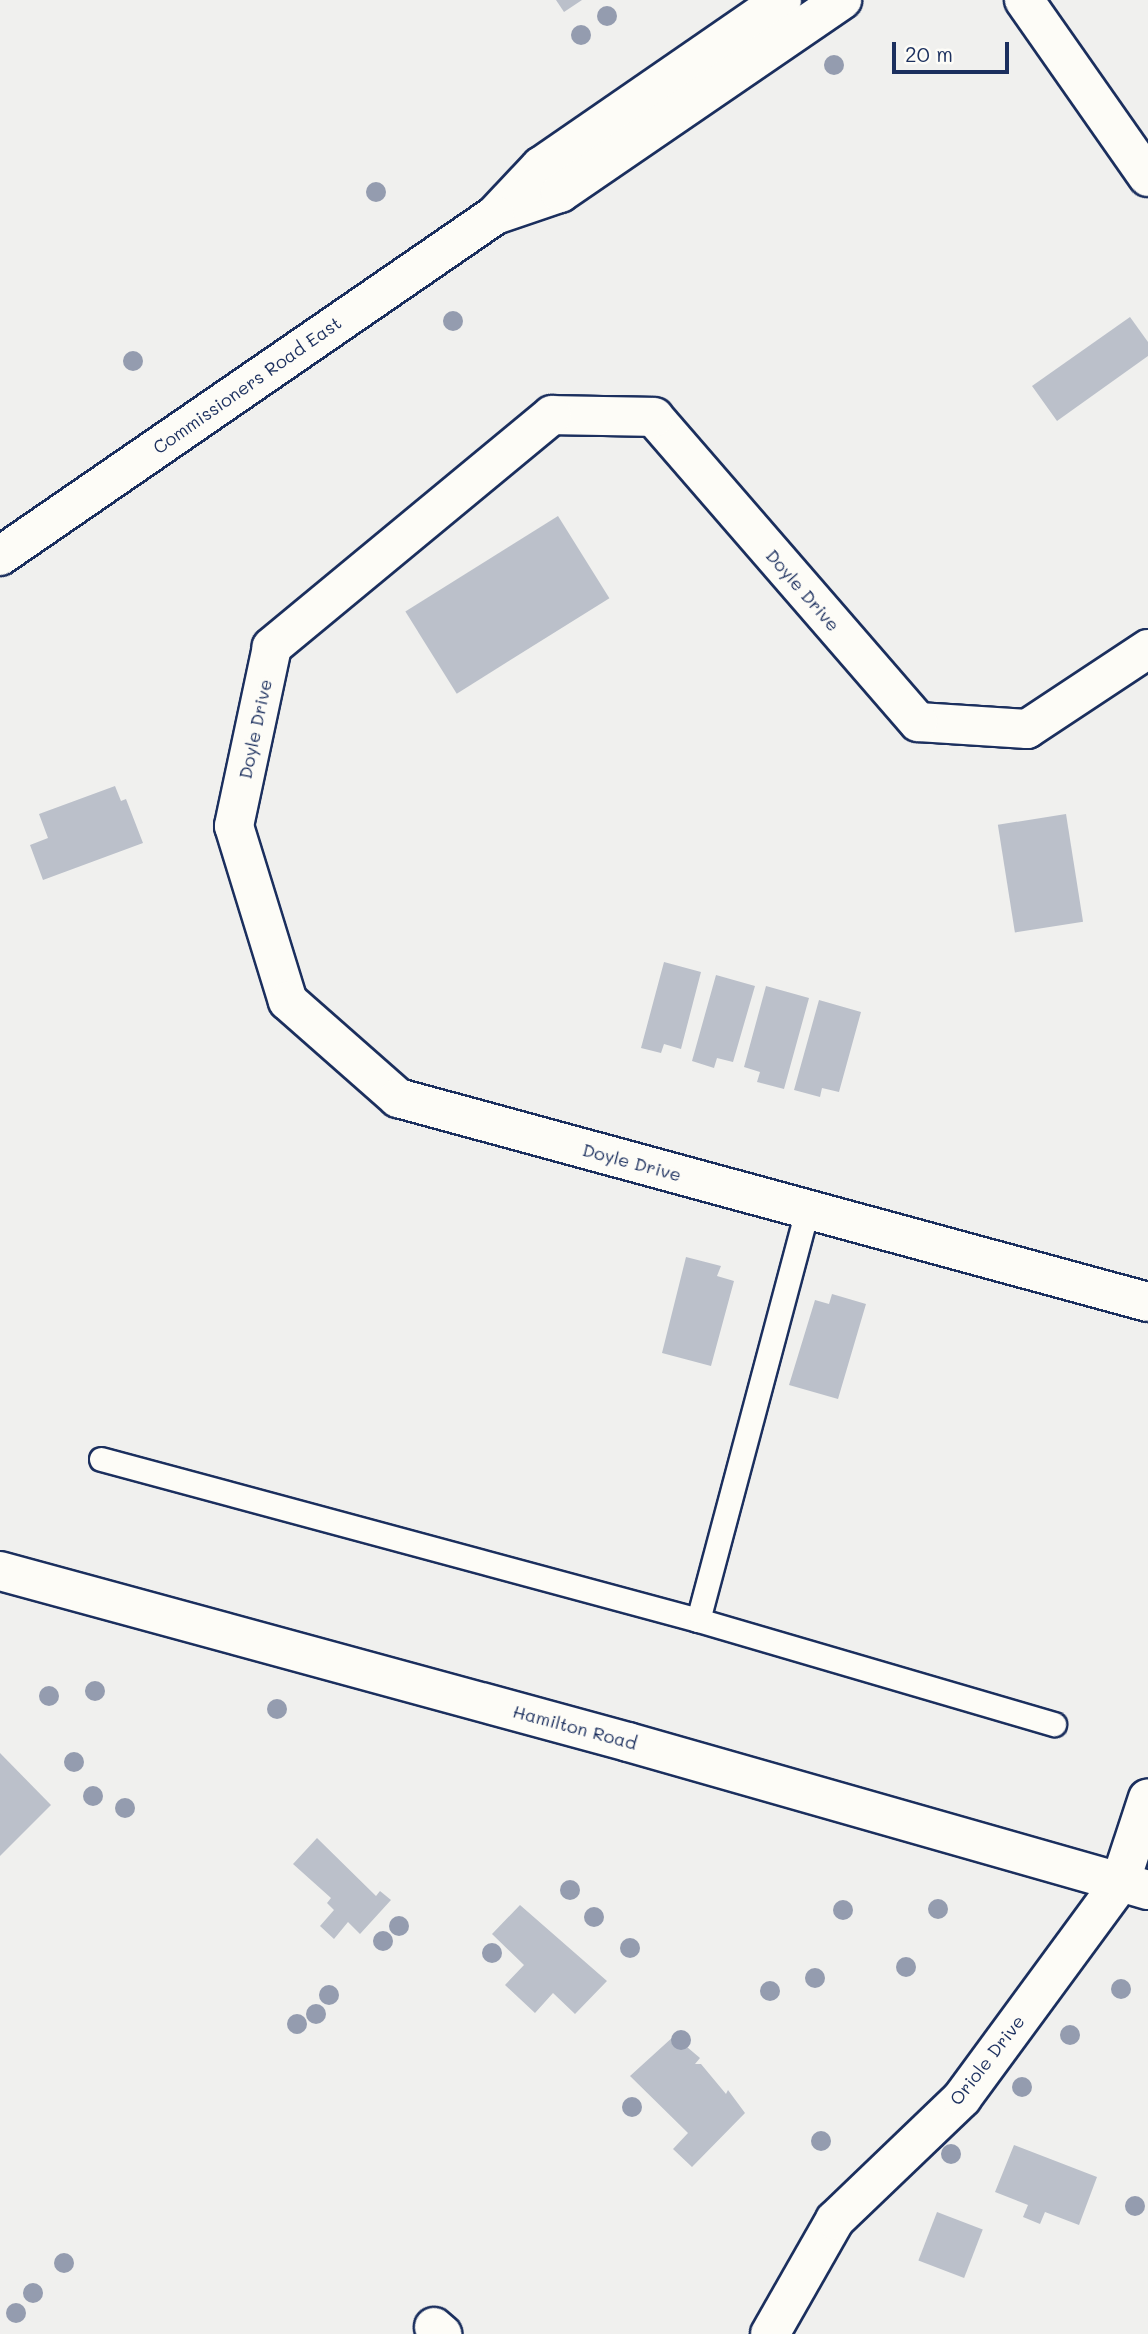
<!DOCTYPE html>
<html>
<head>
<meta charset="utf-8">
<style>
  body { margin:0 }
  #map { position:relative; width:1148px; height:2334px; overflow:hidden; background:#f0f0ee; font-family:Mali,sans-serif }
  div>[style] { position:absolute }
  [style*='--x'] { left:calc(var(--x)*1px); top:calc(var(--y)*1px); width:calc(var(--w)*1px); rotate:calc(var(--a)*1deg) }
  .building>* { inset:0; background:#bbc0ca; transform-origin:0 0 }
  .roads { filter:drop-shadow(2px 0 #1b2f5e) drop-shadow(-2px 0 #1b2f5e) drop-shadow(0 2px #1b2f5e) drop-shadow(0 -2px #1b2f5e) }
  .lane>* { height:23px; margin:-11.5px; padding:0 11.5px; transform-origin:11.5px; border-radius:11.5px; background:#fdfcf7 }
  .street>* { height:38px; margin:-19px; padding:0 19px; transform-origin:19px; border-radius:19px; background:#fdfcf7 }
  .secondary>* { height:38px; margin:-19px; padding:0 19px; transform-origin:19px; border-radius:19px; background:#fdfcf7 }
  .trees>* { width:20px; height:20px; margin:-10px; border-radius:50%; background:#949caf }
  span { translate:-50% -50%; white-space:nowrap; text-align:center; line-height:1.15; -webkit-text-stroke:6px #fdfcf7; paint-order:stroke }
  .street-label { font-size:18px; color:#1b2f5e }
  .scale { position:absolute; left:892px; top:42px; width:117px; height:32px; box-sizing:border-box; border:4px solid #1b2f5e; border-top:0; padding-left:9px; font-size:21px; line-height:24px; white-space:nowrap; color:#1b2f5e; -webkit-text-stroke:5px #fdfcf7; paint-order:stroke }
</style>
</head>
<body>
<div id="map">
  <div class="building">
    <i style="clip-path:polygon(556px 0,582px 0,564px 12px)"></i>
    <i style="clip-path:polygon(1130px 317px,1148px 342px,1148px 356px,1057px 421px,1032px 386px)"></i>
    <i style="left:558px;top:516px;width:97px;height:180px;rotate:58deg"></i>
    <i style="clip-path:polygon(115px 786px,121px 801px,126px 799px,143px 843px,43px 880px,30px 845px,48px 838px,39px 814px)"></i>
    <i style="left:1066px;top:814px;width:109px;height:69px;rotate:81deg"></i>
    <i style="clip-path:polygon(664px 962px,701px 972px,681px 1049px,664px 1044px,661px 1053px,641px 1048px)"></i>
    <i style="clip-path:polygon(716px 975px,755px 986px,733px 1062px,717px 1058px,714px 1068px,692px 1061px)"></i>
    <i style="clip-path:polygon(766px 986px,809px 998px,784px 1089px,757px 1082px,760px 1072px,744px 1067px)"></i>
    <i style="clip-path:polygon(819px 1000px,861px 1012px,839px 1092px,822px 1088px,820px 1097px,794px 1090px)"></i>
    <i style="clip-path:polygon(686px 1257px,721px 1266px,717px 1276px,734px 1281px,711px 1366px,662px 1353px)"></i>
    <i style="clip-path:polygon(832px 1294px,866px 1304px,838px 1399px,789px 1385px,815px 1300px,829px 1304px)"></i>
    <i style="clip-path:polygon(0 1753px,51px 1805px,0 1856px)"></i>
    <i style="clip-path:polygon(317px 1838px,376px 1896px,380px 1891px,391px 1900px,360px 1934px,348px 1922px,334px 1939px,320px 1926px,334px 1910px,327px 1903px,331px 1898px,293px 1864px)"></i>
    <i style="clip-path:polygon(520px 1905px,607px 1981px,575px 2014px,553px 1993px,535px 2013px,505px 1985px,524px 1965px,492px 1934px)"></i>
    <i style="clip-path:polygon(674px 2036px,700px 2058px,695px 2064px,701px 2064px,726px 2094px,728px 2090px,745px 2113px,692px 2167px,673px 2149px,688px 2133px,630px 2076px)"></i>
    <i style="clip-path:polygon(1014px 2145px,1097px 2177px,1079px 2225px,1045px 2212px,1040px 2224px,1023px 2217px,1028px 2205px,995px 2192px)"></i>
    <i style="left:937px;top:2212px;width:49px;height:52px;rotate:21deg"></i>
  </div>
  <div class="roads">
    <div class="lane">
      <i style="--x:101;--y:1459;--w:618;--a:15.09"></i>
      <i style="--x:698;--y:1620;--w:371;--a:16.3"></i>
      <i style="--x:698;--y:1620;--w:425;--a:-75.1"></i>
    </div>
    <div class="street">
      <i style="--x:1024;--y:0;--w:216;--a:55"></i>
      <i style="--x:1148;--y:649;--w:145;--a:146.5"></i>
      <i style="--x:1027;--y:729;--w:109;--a:-176.3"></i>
      <i style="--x:918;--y:722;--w:403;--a:-130.9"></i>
      <i style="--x:654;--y:417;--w:102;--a:-178.9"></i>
      <i style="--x:552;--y:415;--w:364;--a:140.4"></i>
      <i style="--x:272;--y:647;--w:183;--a:102"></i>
      <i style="--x:234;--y:826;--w:183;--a:72.9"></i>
      <i style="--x:288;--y:1001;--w:147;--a:41.4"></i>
      <i style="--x:398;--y:1098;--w:777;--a:15.22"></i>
      <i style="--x:434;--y:2327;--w:11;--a:41"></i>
      <i style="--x:770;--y:2334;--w:131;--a:-60.3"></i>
      <i style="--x:835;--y:2220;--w:176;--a:-43.8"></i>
      <i style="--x:962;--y:2098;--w:267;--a:-53.7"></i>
      <i style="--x:1120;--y:1883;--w:89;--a:-71.8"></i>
    </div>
    <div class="secondary">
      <i style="--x:782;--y:0;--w:293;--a:145.4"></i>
      <i style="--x:541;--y:166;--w:67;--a:133.2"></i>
      <i style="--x:495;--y:215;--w:69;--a:-18.7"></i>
      <i style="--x:560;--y:193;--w:342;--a:-34.4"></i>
      <i style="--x:0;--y:556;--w:601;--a:-34.56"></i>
      <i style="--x:0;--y:1571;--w:651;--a:15.23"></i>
      <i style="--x:628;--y:1742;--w:541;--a:15.89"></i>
    </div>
  </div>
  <div class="trees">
    <i style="left:607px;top:16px"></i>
    <i style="left:581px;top:35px"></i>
    <i style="left:834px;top:65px"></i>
    <i style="left:376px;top:192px"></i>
    <i style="left:453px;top:321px"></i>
    <i style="left:133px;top:361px"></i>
    <i style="left:95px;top:1691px"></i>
    <i style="left:49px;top:1696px"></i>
    <i style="left:277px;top:1709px"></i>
    <i style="left:74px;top:1762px"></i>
    <i style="left:93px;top:1796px"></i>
    <i style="left:125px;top:1808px"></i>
    <i style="left:570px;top:1890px"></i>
    <i style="left:938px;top:1909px"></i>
    <i style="left:843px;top:1910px"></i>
    <i style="left:594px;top:1917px"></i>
    <i style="left:399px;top:1926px"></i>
    <i style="left:383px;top:1941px"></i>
    <i style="left:630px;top:1948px"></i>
    <i style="left:492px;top:1953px"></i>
    <i style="left:906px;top:1967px"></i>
    <i style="left:815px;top:1978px"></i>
    <i style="left:1121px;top:1989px"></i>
    <i style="left:770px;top:1991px"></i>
    <i style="left:329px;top:1995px"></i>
    <i style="left:316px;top:2014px"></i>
    <i style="left:297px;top:2024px"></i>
    <i style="left:1070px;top:2035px"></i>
    <i style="left:681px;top:2040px"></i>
    <i style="left:1022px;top:2087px"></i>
    <i style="left:632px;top:2107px"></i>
    <i style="left:821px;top:2141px"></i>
    <i style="left:951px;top:2154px"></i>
    <i style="left:1135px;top:2206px"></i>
    <i style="left:64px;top:2263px"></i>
    <i style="left:33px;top:2293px"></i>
    <i style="left:16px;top:2313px"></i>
  </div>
  <div class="street-label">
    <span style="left:247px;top:385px;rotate:-35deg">Commissioners Road East</span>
    <span style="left:803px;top:590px;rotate:49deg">Doyle Drive</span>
    <span style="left:255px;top:729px;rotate:-78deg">Doyle Drive</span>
    <span style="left:632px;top:1162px;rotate:15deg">Doyle Drive</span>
    <span style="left:575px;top:1727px;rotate:15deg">Hamilton Road</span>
    <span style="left:987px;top:2060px;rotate:-52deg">Oriole Drive</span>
  </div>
  <div class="scale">20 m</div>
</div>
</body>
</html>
